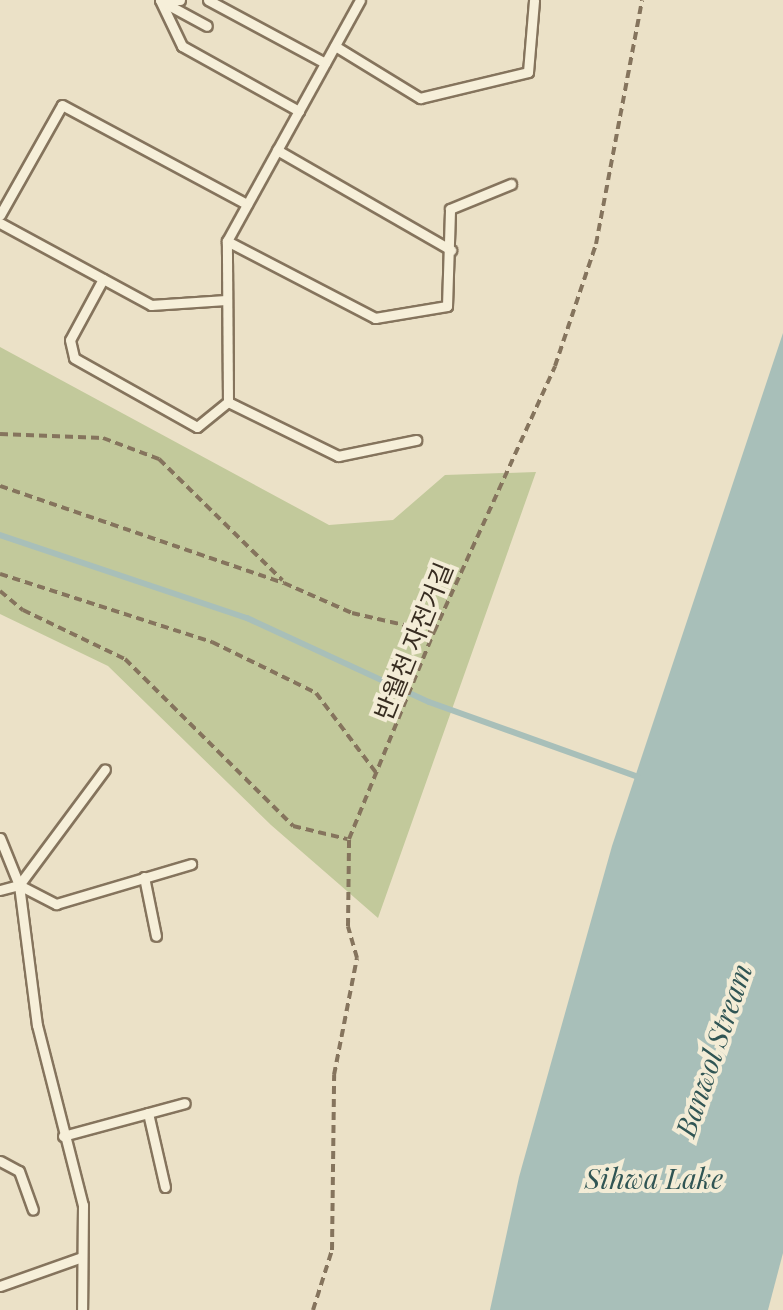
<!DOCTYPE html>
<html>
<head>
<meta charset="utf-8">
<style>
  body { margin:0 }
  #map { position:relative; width:783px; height:1310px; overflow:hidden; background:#ebe1c7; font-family:"Playfair Display","Noto Sans KR",serif }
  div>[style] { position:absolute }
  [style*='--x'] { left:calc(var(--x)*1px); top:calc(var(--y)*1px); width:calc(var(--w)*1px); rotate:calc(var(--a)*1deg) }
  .green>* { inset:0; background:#c2c99b }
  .water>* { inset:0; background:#a8bfb9 }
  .stream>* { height:6px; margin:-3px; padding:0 3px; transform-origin:3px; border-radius:3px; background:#a8bfb9 }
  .path>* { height:4px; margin-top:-2px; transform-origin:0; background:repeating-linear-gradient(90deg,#85745d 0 8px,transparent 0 13px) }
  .roads { filter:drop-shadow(2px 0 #85745d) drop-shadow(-2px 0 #85745d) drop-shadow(0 2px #85745d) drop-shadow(0 -2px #85745d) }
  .service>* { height:9px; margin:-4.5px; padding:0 4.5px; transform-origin:4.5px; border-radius:4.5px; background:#f6efd9 }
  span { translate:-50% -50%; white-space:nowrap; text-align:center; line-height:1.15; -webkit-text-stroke:8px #f3ecd6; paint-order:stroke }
  .street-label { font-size:25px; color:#372c20 }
  .water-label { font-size:28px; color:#305554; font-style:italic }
</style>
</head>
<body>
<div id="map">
  <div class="green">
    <i style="clip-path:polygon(0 347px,329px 525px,393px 520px,445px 475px,536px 472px,378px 918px,271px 825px,108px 666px,0 614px)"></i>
  </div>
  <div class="water">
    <i style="clip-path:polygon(783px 333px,783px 1253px,768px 1310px,490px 1310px,519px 1177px,612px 846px)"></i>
  </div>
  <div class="stream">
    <i style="--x:0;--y:535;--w:261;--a:18.6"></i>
    <i style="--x:247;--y:618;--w:200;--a:24.8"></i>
    <i style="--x:429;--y:702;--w:222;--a:19.7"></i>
  </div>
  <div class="path">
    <i style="--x:0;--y:434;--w:103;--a:2.2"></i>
    <i style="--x:103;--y:438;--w:60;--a:20.6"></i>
    <i style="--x:159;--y:459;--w:173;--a:44.5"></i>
    <i style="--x:0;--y:486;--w:300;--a:18.9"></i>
    <i style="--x:284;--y:583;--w:74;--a:23.8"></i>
    <i style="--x:352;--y:613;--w:84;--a:13"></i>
    <i style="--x:0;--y:574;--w:223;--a:17.8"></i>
    <i style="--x:212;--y:642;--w:116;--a:26.1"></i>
    <i style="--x:316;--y:693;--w:101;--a:53"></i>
    <i style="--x:0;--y:591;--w:30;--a:40"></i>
    <i style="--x:23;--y:610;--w:113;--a:25.7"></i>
    <i style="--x:125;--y:659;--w:237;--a:44.8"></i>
    <i style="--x:293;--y:826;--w:56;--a:13.5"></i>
    <i style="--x:313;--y:1310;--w:63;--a:-72.4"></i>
    <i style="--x:332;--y:1250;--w:175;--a:-89.3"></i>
    <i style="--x:334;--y:1075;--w:119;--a:-78.9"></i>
    <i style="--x:357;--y:958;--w:33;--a:-106"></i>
    <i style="--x:348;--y:926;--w:87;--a:-89.3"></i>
    <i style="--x:349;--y:839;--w:224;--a:-67.7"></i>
    <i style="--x:434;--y:632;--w:292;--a:-65.5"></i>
    <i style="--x:555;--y:366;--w:129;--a:-71.4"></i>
    <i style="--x:596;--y:244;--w:248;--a:-79.3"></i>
  </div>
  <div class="roads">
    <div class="service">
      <i style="--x:180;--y:0;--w:20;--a:180"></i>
      <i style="--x:160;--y:0;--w:51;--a:64.4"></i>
      <i style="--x:182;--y:46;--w:134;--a:29.1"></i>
      <i style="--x:208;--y:0;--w:133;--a:28.3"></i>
      <i style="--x:161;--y:1;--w:52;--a:28.5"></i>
      <i style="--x:335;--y:46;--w:100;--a:31.5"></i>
      <i style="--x:420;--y:98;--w:111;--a:-13.5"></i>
      <i style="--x:528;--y:72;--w:72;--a:-85.2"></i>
      <i style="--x:277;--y:150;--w:201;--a:29.9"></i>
      <i style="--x:0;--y:215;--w:126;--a:-60.6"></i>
      <i style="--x:62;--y:105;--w:210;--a:28.2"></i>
      <i style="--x:0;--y:223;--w:172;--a:28.5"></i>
      <i style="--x:151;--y:305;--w:75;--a:-3.8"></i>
      <i style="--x:227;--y:241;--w:167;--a:27.5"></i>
      <i style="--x:375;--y:318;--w:73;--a:-9.5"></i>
      <i style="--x:447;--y:306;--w:97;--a:-88.2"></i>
      <i style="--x:450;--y:209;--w:66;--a:-22.3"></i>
      <i style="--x:103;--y:279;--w:69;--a:118.4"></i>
      <i style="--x:70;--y:340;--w:18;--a:77"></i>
      <i style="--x:74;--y:358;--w:141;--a:29.3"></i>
      <i style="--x:197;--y:427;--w:40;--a:-39"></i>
      <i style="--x:228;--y:402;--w:161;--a:-90.4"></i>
      <i style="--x:227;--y:241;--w:275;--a:-61.1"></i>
      <i style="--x:228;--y:402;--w:123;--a:26.1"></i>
      <i style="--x:338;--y:456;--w:80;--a:-11.6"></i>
      <i style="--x:0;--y:838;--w:51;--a:68"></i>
      <i style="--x:19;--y:885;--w:141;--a:82.7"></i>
      <i style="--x:37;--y:1025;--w:186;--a:75.7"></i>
      <i style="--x:83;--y:1205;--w:105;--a:90.5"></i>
      <i style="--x:144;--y:877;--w:60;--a:78.5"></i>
      <i style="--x:19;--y:885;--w:42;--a:27.2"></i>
      <i style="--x:56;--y:904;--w:141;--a:-16.5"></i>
      <i style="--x:0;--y:890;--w:20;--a:-15"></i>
      <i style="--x:19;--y:885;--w:144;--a:-53.4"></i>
      <i style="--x:148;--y:1113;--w:76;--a:77.1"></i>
      <i style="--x:63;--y:1136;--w:126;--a:-15.1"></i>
      <i style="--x:0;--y:1161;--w:21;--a:28"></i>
      <i style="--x:19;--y:1171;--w:41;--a:70.3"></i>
      <i style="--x:0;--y:1286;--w:87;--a:-19.5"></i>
    </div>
  </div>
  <div class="street-label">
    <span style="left:413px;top:641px;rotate:-68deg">반월천 자전거길</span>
  </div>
  <div class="water-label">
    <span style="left:713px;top:1050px;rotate:-71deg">Banwol Stream</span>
    <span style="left:654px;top:1178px">Sihwa Lake</span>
  </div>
</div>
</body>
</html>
